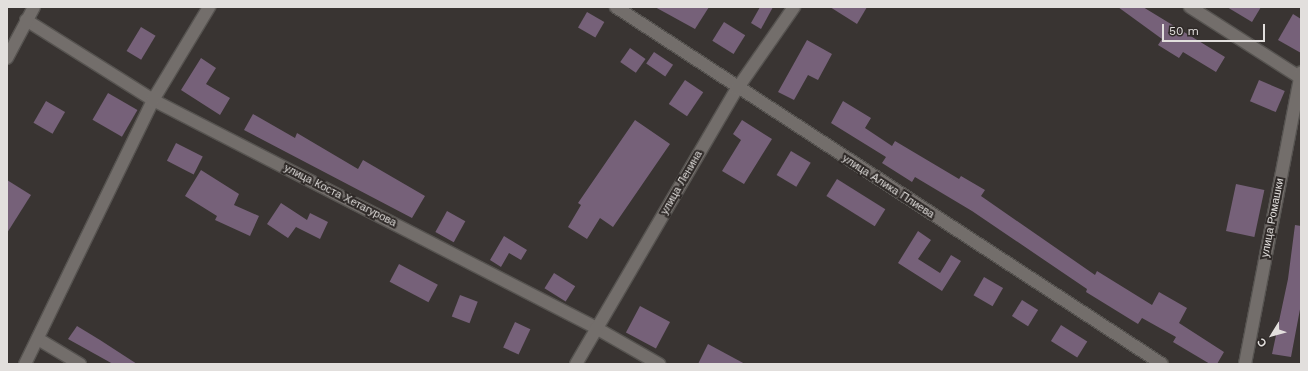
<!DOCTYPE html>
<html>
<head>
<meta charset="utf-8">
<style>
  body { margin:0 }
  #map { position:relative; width:1308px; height:371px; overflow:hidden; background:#393432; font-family:"Work Sans",sans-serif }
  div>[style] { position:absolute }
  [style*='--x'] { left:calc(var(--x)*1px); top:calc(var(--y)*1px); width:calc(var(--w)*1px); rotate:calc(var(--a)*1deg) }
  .building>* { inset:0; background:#766179; transform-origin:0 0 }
  .roads { filter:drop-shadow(1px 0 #565350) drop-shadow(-1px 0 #565350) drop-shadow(0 1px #565350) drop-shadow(0 -1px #565350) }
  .minor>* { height:12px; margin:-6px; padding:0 6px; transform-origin:6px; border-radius:6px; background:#736e6b }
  span { translate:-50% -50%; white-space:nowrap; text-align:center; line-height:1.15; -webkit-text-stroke:4px #2f2a28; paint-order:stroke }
  .street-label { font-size:11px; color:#e2dfdd }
  .frame { position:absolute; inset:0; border:8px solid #e2dfdd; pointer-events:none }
  .north { position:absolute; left:1252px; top:315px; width:40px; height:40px; -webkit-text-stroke:3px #2f2a28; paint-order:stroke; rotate:233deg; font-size:11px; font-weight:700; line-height:16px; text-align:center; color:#e2dfdd }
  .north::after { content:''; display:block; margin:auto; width:14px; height:18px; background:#e2dfdd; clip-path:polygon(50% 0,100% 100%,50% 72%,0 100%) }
  .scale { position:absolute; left:1162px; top:24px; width:103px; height:18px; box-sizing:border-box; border:2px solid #e2dfdd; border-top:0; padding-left:5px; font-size:12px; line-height:14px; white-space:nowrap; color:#e2dfdd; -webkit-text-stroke:3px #2f2a28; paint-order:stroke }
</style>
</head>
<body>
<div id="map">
  <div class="building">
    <i style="clip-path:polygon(655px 7px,709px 7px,695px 29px)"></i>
    <i style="clip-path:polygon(760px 7px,773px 7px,761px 29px,751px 23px)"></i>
    <i style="clip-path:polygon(830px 7px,867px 7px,857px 24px)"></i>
    <i style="clip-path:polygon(1118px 7px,1143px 7px,1225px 57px,1216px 72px,1183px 52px,1179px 58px,1158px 45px,1162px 39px)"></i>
    <i style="clip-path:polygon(1227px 7px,1261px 7px,1252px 22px)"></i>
    <i style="left:587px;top:12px;width:20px;height:18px;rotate:30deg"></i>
    <i style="clip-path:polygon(1293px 14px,1301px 19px,1301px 53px,1278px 40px)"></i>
    <i style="left:724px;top:22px;width:25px;height:22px;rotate:32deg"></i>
    <i style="left:141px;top:27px;width:17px;height:28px;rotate:31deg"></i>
    <i style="clip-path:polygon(807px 40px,832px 54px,818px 80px,808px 75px,794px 100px,778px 92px)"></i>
    <i style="left:630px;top:48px;width:19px;height:17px;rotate:35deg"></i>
    <i style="left:654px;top:52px;width:23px;height:14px;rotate:34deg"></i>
    <i style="clip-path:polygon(201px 58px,216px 68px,206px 84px,230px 98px,220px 115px,181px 90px)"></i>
    <i style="left:685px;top:80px;width:22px;height:29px;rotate:34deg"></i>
    <i style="left:1259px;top:80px;width:28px;height:23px;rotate:23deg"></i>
    <i style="left:108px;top:93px;width:34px;height:31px;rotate:30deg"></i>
    <i style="left:46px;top:101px;width:22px;height:25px;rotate:30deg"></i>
    <i style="clip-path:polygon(843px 101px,871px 118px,865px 128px,892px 146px,895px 141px,959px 179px,961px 176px,985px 190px,981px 196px,1095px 275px,1097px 271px,1152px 305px,1159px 292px,1187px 308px,1179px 323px,1224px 352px,1217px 364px,1210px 364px,1173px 342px,1176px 337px,1142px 318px,1138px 324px,1086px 292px,1087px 289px,972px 211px,915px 177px,912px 182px,882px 163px,886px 157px,831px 123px)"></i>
    <i style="clip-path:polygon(253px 114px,295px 138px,297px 133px,358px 169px,363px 160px,425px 196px,412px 218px,244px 130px)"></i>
    <i style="clip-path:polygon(635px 120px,670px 144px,613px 227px,600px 218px,587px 239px,568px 227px,581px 205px,578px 203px)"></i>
    <i style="clip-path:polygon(742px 120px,772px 139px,744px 184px,722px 171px,741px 140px,733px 134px)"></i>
    <i style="left:176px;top:143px;width:30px;height:20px;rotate:27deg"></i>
    <i style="left:791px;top:151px;width:23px;height:28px;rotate:31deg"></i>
    <i style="clip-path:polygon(201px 170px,239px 194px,234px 205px,259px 216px,250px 236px,215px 220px,217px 216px,185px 196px)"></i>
    <i style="left:837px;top:179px;width:57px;height:20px;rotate:32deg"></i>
    <i style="clip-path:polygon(7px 180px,31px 195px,7px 233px)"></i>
    <i style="left:1236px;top:184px;width:29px;height:48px;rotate:12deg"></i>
    <i style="clip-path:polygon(281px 203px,307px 220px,310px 213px,328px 222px,320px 239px,296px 227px,288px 238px,267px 224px)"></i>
    <i style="left:447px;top:211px;width:21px;height:24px;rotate:29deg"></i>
    <i style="clip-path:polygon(1295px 225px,1301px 226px,1301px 304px,1291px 357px,1272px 354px,1288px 279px)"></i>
    <i style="clip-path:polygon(918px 231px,931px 240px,918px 259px,940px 273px,951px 255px,961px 261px,942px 291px,898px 263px)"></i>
    <i style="clip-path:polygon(504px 236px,527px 250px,521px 260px,509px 253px,501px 267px,490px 260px)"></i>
    <i style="left:399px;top:264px;width:44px;height:20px;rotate:28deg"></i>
    <i style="left:554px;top:273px;width:25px;height:18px;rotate:32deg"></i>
    <i style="left:984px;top:277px;width:22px;height:21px;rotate:30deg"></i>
    <i style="left:460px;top:295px;width:19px;height:23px;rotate:21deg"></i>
    <i style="left:1022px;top:300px;width:19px;height:19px;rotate:32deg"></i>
    <i style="left:640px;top:306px;width:34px;height:30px;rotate:28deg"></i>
    <i style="left:515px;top:322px;width:17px;height:28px;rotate:25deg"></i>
    <i style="left:1061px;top:325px;width:31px;height:19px;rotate:32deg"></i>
    <i style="clip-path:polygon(77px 326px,100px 340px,137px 364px,113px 364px,68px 339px)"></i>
    <i style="clip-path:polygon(708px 344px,745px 364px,698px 364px)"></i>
  </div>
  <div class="roads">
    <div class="minor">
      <i style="--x:616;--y:7;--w:652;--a:33.18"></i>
      <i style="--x:1190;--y:7;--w:132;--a:32.6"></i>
      <i style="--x:26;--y:20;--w:150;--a:32.2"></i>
      <i style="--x:153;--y:100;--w:498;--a:27.2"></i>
      <i style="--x:596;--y:328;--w:73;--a:29.7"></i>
      <i style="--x:7;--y:58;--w:58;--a:-62.1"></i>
      <i style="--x:38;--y:339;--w:49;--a:30.8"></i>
      <i style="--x:25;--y:364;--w:293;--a:-64.1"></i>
      <i style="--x:153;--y:100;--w:109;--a:-58.9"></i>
      <i style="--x:576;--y:364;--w:319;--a:-59.7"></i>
      <i style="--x:737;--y:89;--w:100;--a:-55.2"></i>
      <i style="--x:1245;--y:364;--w:297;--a:-79.1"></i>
    </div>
  </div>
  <div class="street-label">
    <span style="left:682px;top:183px;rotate:-60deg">улица Ленина</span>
    <span style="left:888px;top:187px;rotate:33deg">улица Алика Плиева</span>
    <span style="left:340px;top:196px;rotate:27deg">улица Коста Хетагурова</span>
    <span style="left:1273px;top:218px;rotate:-79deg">улица Ромашки</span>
  </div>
  <div class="frame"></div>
  <div class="north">С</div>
  <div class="scale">50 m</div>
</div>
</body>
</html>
